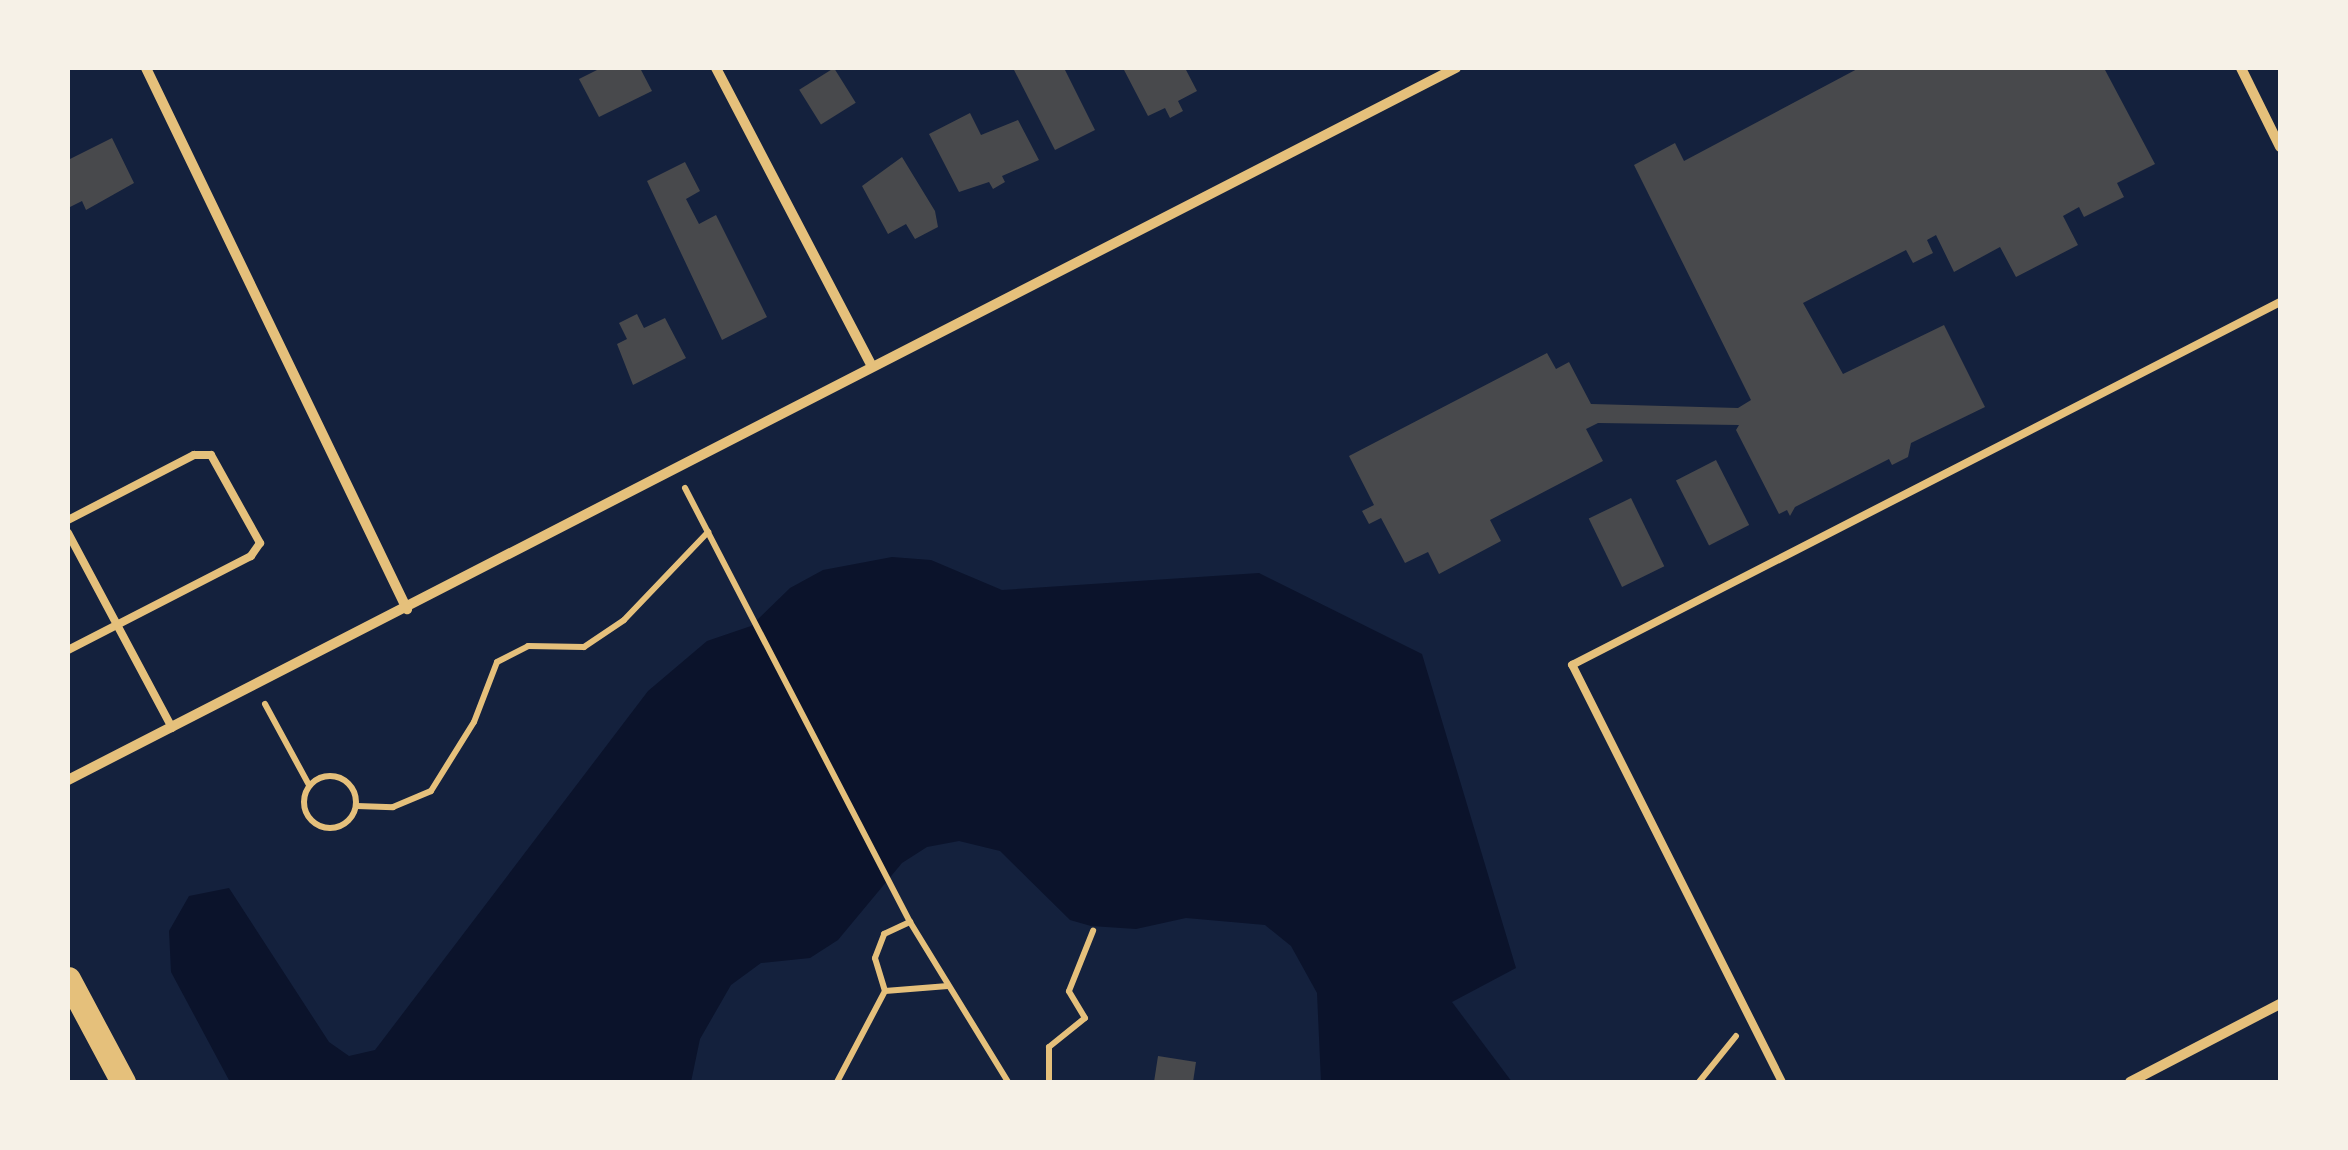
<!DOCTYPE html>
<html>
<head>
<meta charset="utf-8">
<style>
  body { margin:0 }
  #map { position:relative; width:2348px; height:1150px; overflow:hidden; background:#14213d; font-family:Overpass,sans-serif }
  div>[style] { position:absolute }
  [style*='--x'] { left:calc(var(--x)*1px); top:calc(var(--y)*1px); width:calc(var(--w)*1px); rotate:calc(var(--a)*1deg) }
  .water>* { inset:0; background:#0b132b }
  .building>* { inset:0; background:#48494c; transform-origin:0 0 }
  .path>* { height:6px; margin:-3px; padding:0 3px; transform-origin:3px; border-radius:3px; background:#e5c07b }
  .path>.ring { margin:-3px; padding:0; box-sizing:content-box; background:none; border:6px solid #e5c07b; border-radius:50% }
  .service>* { height:8px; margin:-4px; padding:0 4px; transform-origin:4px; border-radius:4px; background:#e5c07b }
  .minor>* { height:10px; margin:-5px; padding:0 5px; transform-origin:5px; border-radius:5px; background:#e5c07b }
  .primary>* { height:25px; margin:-12.5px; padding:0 12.5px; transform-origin:12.5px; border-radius:12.5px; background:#e5c07b }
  span { translate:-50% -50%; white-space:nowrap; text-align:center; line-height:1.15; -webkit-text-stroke:8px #f6f1e7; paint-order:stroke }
  .frame { position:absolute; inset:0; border:70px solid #f6f1e7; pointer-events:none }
</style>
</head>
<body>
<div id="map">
  <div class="water">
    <i style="clip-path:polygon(892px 557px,931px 560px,1002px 590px,1259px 573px,1422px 654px,1516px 968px,1452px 1002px,1512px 1082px,1321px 1082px,1317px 993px,1291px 946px,1265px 925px,1186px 918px,1136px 929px,1091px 926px,1070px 920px,1000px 851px,959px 841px,927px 847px,902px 863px,838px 940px,810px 958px,761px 963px,731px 985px,700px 1039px,691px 1082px,230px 1082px,171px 972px,169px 931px,189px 896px,229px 888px,329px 1042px,349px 1056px,375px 1050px,648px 691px,707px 641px,751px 626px,790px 588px,823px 570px)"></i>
  </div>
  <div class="building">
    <i style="clip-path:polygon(601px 68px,640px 68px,652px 91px,599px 117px,579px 79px)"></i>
    <i style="left:834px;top:68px;width:41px;height:41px;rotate:58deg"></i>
    <i style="clip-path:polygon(1013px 68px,1064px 68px,1095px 130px,1055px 150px)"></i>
    <i style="clip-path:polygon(1123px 68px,1185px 68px,1197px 91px,1178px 101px,1183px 111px,1170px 118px,1165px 108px,1148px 116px)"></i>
    <i style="clip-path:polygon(1859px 68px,2104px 68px,2155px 164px,2117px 183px,2124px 197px,2084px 217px,2079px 207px,2063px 216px,2078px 245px,2016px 277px,2000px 247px,1954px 272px,1936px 235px,1927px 240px,1933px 253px,1913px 263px,1906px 250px,1803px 303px,1843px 374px,1944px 325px,1985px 407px,1911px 443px,1908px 457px,1892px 465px,1889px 459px,1795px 507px,1790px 516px,1787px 510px,1779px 514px,1736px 430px,1739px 425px,1598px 423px,1586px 429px,1603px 461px,1490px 520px,1501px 541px,1439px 574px,1428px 552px,1405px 563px,1381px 518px,1369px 524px,1362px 511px,1374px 505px,1349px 456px,1547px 353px,1556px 369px,1569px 362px,1591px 404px,1738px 408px,1751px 400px,1634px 165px,1675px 143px,1684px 161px)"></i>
    <i style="clip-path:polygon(970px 113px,981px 135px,1018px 120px,1039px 160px,1002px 176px,1005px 182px,993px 189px,989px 182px,959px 192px,929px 134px)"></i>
    <i style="clip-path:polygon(112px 138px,134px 183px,86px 210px,82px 201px,68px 208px,68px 160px)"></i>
    <i style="clip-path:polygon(902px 157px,935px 211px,938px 227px,915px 239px,906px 224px,888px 234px,862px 186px)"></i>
    <i style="clip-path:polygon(685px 162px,700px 191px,686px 199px,699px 224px,716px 215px,767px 317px,722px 340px,647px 181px)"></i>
    <i style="clip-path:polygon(637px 314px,644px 328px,665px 318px,686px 358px,633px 385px,617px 344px,627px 339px,619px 323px)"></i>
    <i style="left:1716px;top:460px;width:73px;height:45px;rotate:63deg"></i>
    <i style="left:1631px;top:498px;width:76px;height:47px;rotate:64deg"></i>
    <i style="clip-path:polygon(1158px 1056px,1196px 1062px,1193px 1082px,1154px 1082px)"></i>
  </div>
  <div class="path">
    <i style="--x:685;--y:488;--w:489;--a:62.6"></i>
    <i style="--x:910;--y:922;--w:188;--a:58.5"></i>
    <i style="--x:265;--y:704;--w:92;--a:61.5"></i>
    <i class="ring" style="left:304px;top:776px;width:46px;height:46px"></i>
    <i style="--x:357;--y:806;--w:36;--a:2"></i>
    <i style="--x:393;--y:807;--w:41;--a:-22.8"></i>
    <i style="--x:431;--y:791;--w:81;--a:-58.1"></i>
    <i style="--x:474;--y:722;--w:64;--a:-69"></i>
    <i style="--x:497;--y:662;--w:35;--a:-27"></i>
    <i style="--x:528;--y:646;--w:56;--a:1"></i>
    <i style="--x:584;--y:647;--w:48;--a:-34"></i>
    <i style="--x:624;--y:620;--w:122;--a:-46.3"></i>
    <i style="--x:885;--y:991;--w:63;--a:-4.5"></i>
    <i style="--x:837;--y:1082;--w:103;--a:-62.2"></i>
    <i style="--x:885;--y:991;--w:34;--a:-107"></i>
    <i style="--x:875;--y:958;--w:26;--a:-69"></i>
    <i style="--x:884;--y:934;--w:29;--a:-25"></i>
    <i style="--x:1049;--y:1082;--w:35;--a:-90"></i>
    <i style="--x:1049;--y:1047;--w:46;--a:-38.9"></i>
    <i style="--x:1085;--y:1018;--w:31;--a:-121"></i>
    <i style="--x:1069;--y:991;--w:65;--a:-68.2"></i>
    <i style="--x:1699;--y:1082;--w:59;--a:-51.2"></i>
  </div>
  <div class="service">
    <i style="--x:68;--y:520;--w:142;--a:-27.3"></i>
    <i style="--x:194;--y:455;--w:17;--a:0"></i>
    <i style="--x:211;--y:455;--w:101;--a:60.9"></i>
    <i style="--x:260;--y:543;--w:16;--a:125"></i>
    <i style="--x:251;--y:556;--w:206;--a:152.8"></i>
    <i style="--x:68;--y:533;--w:221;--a:61.9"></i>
    <i style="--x:1782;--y:1082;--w:467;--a:-116.7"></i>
    <i style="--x:1572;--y:665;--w:796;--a:-27.14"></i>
  </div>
  <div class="minor">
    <i style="--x:146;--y:68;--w:601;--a:64.25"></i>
    <i style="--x:716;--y:68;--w:335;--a:62.4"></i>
    <i style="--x:2241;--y:68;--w:88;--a:63.7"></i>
    <i style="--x:68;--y:780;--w:1560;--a:-27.16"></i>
    <i style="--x:2130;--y:1082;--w:169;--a:-27.5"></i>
  </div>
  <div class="primary">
    <i style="--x:68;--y:979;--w:117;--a:61.9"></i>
  </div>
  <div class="frame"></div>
</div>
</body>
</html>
